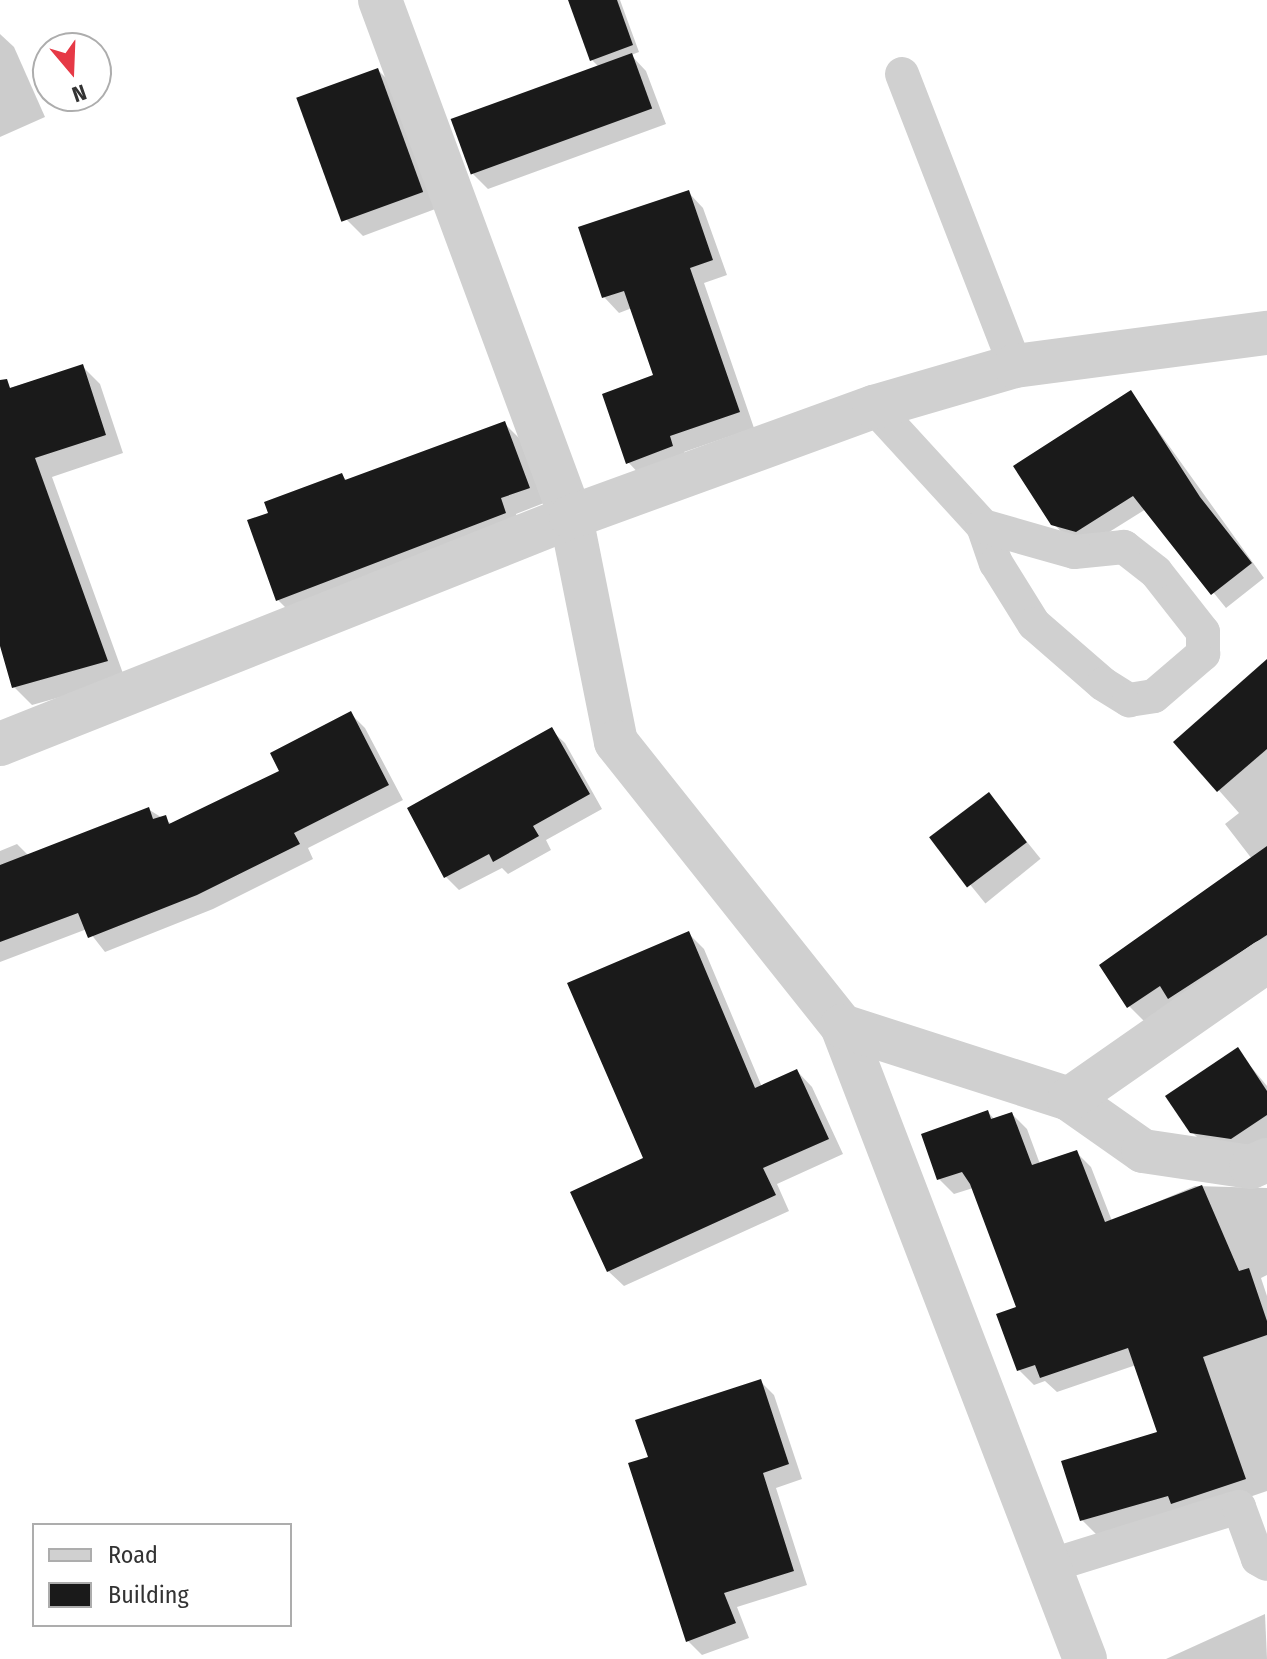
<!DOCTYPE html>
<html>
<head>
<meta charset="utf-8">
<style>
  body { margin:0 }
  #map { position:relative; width:1267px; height:1659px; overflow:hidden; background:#fff; font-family:"Fira Sans Condensed",sans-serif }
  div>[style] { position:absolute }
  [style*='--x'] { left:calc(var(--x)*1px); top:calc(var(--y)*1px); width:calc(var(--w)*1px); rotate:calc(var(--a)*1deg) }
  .shadow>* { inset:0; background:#0003; transform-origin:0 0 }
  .building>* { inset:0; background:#1a1a1a; transform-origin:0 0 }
  .service>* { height:34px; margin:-17px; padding:0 17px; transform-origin:17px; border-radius:17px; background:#d0d0d0 }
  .minor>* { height:44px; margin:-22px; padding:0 22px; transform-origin:22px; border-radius:22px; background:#d0d0d0 }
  span { translate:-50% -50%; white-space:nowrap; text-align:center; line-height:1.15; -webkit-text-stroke:8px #fff; paint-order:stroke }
  .legend { position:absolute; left:32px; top:1523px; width:260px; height:104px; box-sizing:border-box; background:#fff; border:2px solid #adadad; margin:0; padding:10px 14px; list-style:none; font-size:24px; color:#333 }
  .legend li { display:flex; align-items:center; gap:16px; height:40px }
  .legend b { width:40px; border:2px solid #adadad }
  .north { position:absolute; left:32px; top:32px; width:80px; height:80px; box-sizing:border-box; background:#fff; border:2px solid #adadad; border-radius:50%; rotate:161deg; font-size:22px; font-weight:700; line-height:32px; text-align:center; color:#333 }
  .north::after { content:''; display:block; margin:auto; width:28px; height:36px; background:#e63946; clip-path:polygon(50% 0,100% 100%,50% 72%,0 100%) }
</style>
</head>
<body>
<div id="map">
  <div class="shadow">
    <i style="clip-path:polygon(584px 0,620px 0,639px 52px,631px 55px,646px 71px,666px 124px,488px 189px,473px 174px,599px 67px,592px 60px)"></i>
    <i style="clip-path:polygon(0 34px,14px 47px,45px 117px,0 137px)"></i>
    <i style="clip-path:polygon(378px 70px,393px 85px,438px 208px,363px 236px,347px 220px)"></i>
    <i style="clip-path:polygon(688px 192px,703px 208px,727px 275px,704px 283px,754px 428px,684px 452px,687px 462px,643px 478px,628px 462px,655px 376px,632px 308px,619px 313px,604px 297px)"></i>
    <i style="clip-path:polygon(82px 366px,100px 384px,123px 453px,52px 477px,125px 679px,32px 705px,14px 687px,0 639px,0 391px)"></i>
    <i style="clip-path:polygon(1131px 393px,1264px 578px,1226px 608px,1146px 509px,1090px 544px,1067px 538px,1053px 523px)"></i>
    <i style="clip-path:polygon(504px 423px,520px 439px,544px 503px,516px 514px,520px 528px,293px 615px,278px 600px,270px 514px,342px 475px,347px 481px)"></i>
    <i style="clip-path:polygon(1267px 662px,1267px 958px,1144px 1021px,1129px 1006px,1252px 859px,1225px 824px,1239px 813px,1176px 742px)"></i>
    <i style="clip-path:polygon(350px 713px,365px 728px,403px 800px,308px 848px,313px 859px,213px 909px,105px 952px,87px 929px,0 962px,0 851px,17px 844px,29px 856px,148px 809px,172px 824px,282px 772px)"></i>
    <i style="clip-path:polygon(551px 730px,565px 743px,602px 809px,546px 840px,551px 850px,508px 874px,502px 868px,459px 890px,445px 876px)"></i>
    <i style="left:989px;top:795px;width:82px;height:71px;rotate:51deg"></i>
    <i style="clip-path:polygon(688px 933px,704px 949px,762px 1087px,797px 1071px,812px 1087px,843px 1154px,777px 1184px,789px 1211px,624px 1286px,608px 1271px,646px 1159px)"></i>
    <i style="clip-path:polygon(1237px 1050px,1267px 1086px,1267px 1155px,1207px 1147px,1191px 1131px)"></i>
    <i style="clip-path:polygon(988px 1112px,995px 1120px,1012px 1114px,1027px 1129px,1040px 1164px,1076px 1152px,1091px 1167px,1112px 1221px,1195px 1186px,1267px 1188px,1267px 1275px,1261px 1278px,1267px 1296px,1267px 1491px,1188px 1518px,1097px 1535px,1082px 1520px,1160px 1434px,1136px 1365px,1057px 1392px,1045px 1381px,1034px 1385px,1019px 1370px,1018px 1308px,973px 1188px,954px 1194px,939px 1179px,923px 1135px)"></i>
    <i style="clip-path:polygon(760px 1381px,774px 1395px,802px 1479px,776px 1488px,807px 1585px,737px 1607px,749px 1638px,702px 1655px,687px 1640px,651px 1458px)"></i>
    <i style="clip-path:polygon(1265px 1614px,1267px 1659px,1166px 1659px)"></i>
  </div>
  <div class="building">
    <i style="clip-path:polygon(568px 0,617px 0,633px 45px,590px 61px)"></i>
    <i style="left:632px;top:53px;width:59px;height:193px;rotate:70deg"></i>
    <i style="left:378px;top:68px;width:132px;height:87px;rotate:70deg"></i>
    <i style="clip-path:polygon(689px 190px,713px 260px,690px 268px,740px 412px,670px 436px,673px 446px,626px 464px,602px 394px,653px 375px,624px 291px,602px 298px,578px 227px)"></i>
    <i style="clip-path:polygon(83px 364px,106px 435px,35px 458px,108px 661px,12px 688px,0 646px,0 380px,7px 379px,10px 388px)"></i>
    <i style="clip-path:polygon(1131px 390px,1200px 497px,1252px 563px,1211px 595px,1133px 496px,1076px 532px,1051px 525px,1013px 466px)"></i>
    <i style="clip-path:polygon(505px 421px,530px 488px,501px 498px,506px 513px,276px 601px,247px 520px,268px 513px,264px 502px,342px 473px,345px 480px)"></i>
    <i style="clip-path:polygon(1267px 659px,1267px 749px,1217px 792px,1173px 742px)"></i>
    <i style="clip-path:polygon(351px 711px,389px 785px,294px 833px,300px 844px,197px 895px,88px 938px,78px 913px,0 942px,0 865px,149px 807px,153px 819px,166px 815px,169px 824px,279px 771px,270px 753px)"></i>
    <i style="clip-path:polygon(552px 727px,590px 794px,533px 826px,539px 836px,493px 862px,489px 854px,444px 878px,407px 808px)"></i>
    <i style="left:989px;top:792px;width:63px;height:75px;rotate:53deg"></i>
    <i style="clip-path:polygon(1267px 846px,1267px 935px,1168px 999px,1160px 986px,1127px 1008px,1099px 965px)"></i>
    <i style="clip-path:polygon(689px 931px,755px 1088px,797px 1069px,829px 1139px,763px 1168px,776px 1195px,607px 1272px,570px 1192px,643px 1158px,567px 983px)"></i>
    <i style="clip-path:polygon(1238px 1047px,1267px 1091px,1267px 1115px,1231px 1139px,1190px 1133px,1165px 1096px)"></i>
    <i style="clip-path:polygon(988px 1110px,991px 1119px,1012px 1112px,1032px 1165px,1077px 1150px,1105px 1222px,1202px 1185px,1239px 1271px,1249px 1268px,1267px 1321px,1267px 1335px,1203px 1357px,1246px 1479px,1171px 1504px,1168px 1496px,1080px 1521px,1061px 1461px,1157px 1432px,1128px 1348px,1040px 1378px,1035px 1365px,1017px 1371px,996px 1314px,1016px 1307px,970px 1184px,962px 1172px,937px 1180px,921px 1134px)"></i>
    <i style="clip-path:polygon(761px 1379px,789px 1464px,763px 1473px,794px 1571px,724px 1593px,736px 1623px,686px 1642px,628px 1463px,648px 1457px,635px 1420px)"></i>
  </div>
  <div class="service">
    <i style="--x:902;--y:74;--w:313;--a:68.8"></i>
    <i style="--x:874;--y:407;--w:161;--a:47.5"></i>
    <i style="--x:983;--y:526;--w:39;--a:71"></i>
    <i style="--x:996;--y:563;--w:72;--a:58.1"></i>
    <i style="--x:1034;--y:624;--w:91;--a:41"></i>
    <i style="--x:1103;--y:684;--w:31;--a:32"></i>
    <i style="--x:1129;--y:700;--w:25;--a:-9"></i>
    <i style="--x:1154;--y:696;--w:65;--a:-40.6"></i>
    <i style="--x:1203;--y:654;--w:22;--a:-90"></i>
    <i style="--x:1203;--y:632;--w:76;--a:-128.1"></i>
    <i style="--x:1156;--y:572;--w:41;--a:-142"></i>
    <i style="--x:1124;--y:547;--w:50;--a:174.3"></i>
    <i style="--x:1074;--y:552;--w:95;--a:-164.1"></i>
    <i style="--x:1049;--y:1566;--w:199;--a:-17.3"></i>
    <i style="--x:1239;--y:1507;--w:55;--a:69.9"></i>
    <i style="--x:1258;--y:1559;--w:10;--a:29"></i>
  </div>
  <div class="minor">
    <i style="--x:380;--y:0;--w:551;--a:69.72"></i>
    <i style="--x:571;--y:517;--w:229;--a:78.7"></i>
    <i style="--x:616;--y:742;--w:363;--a:51.5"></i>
    <i style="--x:842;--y:1026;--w:678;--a:69"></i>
    <i style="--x:0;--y:744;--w:614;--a:-21.68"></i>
    <i style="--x:571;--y:517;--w:322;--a:-20"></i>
    <i style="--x:874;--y:407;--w:147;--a:-16.2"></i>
    <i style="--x:1015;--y:366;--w:254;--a:-7.5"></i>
    <i style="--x:842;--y:1026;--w:238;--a:17.8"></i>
    <i style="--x:1069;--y:1099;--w:90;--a:35.1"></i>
    <i style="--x:1143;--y:1151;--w:109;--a:8.4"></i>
    <i style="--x:1251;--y:1167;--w:17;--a:-24"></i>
    <i style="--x:1069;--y:1099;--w:241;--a:-34.9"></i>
  </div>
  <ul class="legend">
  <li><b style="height:10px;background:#d0d0d0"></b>Road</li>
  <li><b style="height:22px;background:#1a1a1a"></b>Building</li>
  </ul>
  <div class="north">N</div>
</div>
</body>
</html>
